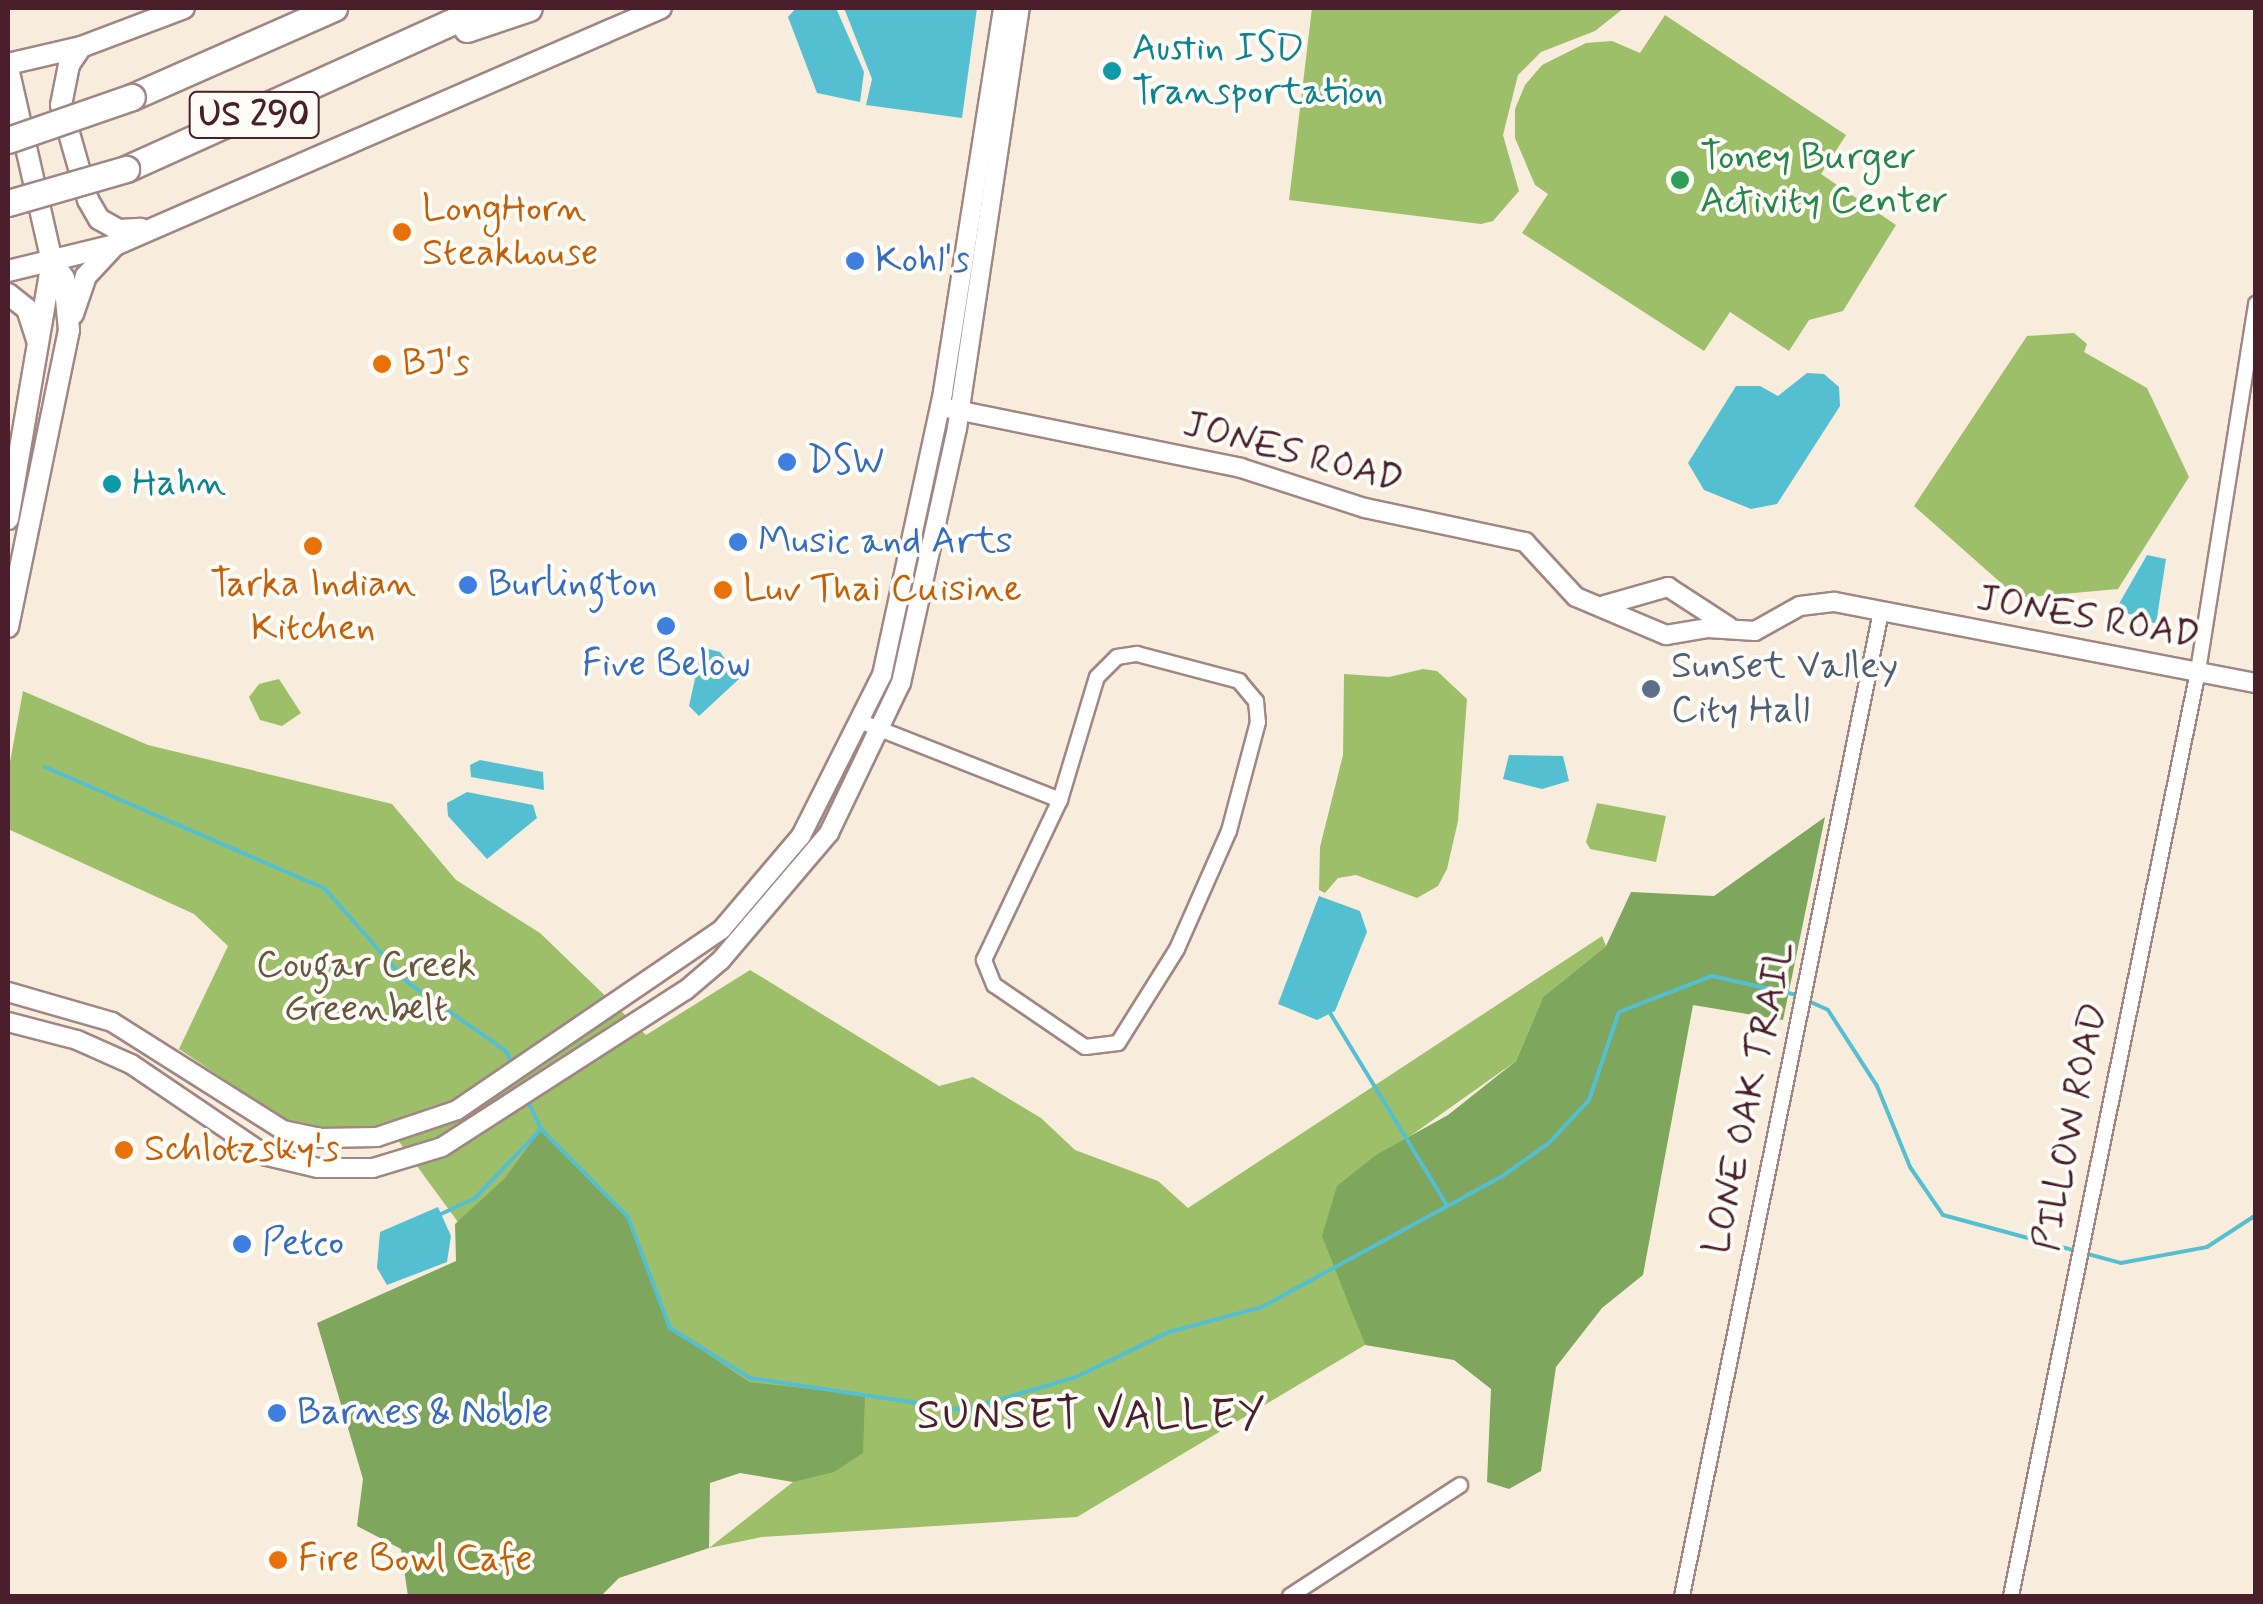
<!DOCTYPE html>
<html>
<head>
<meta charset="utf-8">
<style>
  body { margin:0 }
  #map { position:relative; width:2263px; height:1604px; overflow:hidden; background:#f8eddc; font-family:Mynerve,sans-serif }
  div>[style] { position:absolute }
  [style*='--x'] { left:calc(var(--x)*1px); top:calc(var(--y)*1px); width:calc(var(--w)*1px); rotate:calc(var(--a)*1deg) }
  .green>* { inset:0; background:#9dbf69 }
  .forest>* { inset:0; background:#7ea65d }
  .water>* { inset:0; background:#55bfd2 }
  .stream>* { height:4px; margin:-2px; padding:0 2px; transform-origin:2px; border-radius:2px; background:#55bfd2 }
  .roads { filter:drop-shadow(2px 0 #a18684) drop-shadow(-2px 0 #a18684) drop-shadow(0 2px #a18684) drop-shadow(0 -2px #a18684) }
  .minor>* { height:14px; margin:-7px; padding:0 7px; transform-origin:7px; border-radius:7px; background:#fff }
  .tertiary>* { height:18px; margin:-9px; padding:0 9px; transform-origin:9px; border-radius:9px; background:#fff }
  .secondary>* { height:20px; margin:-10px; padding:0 10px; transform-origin:10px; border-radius:10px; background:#fff }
  .motorway>* { height:25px; margin:-12.5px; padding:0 12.5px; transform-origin:12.5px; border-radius:12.5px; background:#fff }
  .bridges { filter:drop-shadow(2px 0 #a18684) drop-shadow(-2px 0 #a18684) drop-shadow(0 2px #a18684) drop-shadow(0 -2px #a18684) }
  .motorway-bridge>* { height:25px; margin:-12.5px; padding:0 12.5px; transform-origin:12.5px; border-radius:12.5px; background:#fff }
  .dots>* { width:28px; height:28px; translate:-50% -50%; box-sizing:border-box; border:5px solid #fdfcf7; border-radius:50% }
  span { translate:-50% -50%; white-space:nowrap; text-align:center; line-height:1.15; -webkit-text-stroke:8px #fdfcf7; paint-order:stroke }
  .shield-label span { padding:2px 8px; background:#fdfcf7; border:2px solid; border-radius:8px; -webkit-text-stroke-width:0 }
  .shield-label { font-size:35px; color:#4a1f2b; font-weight:700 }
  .culture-label { font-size:38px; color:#0d838f }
  .left { translate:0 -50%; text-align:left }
  .leisure-label { font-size:38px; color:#27864d }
  .food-label { font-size:38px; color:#c56008 }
  .shop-label { font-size:38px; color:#366cbe }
  .street-label { font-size:38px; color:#4a1f2b }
  .service-label { font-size:38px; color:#4e5e75 }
  .park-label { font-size:38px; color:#675741 }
  .quarter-label { font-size:42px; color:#4a1f2b; letter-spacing:2.5px }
  .frame { position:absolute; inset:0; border:10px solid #4a1f2b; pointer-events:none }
</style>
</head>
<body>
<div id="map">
  <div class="green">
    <i style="clip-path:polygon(1312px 8px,1624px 8px,1595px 31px,1541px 52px,1518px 75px,1503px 135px,1519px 191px,1493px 221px,1481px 224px,1289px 200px)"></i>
    <i style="clip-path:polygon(1665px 15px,1846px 135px,1821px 174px,1896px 225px,1843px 311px,1809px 320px,1789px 351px,1730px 312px,1704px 351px,1522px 233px,1548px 194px,1535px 185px,1515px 138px,1515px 109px,1525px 85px,1542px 65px,1586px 43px,1612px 41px,1640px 53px)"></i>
    <i style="clip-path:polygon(2074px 333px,2087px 344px,2084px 352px,2147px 388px,2189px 477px,2118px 589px,2018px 598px,1914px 506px,2027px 336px)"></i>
    <i style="clip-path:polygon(1423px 669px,1437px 671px,1467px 699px,1458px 821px,1447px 869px,1438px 886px,1417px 898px,1356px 875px,1338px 878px,1325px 893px,1319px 890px,1320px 847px,1343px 755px,1344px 674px,1389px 677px)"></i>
    <i style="clip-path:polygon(279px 679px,301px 713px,282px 726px,260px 720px,249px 697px,259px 684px)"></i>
    <i style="clip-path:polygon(23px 691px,148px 745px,392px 804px,456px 880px,540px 933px,646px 1035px,750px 970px,939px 1086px,973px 1077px,1041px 1118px,1075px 1150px,1158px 1181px,1188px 1208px,1602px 936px,1606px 946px,1543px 997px,1516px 1061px,1406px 1139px,1355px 1319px,1365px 1345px,1077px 1517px,762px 1537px,709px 1548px,793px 1482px,852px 1459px,466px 1233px,389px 1128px,332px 1133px,286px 1121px,179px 1049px,228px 946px,194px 914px,8px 829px,8px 773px)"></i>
    <i style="clip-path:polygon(1597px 803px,1666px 816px,1656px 862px,1590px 849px,1586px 842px)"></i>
  </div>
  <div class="forest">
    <i style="clip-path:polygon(1825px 817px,1783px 1020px,1693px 1005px,1643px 1275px,1602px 1308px,1556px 1367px,1541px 1471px,1509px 1489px,1487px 1482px,1491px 1389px,1454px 1360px,1365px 1345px,1322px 1236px,1337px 1186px,1376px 1155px,1448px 1115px,1516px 1061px,1543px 997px,1606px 946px,1631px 892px,1714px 896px)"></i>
    <i style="clip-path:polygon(541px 1129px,628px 1217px,671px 1329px,749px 1382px,865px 1395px,863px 1453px,834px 1472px,793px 1482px,740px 1473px,710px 1483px,709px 1548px,619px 1578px,601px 1596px,408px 1596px,401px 1549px,357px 1526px,363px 1479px,317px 1323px,456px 1261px,455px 1224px,505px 1178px)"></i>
  </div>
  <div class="water">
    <i style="clip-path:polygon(796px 8px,836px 8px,864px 72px,860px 102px,817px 93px,788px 17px)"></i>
    <i style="clip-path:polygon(844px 8px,977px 8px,962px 118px,866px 105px,872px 79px)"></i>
    <i style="clip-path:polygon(1807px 373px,1824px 374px,1839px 387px,1840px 406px,1777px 504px,1751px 509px,1704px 490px,1688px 463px,1736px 386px,1760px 386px,1778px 396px)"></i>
    <i style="clip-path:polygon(2147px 555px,2166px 559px,2156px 624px,2116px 609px)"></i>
    <i style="clip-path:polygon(708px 649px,720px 652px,739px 679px,699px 716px,689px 706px,700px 656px)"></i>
    <i style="clip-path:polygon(1509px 755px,1563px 756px,1569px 781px,1542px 789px,1503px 779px)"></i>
    <i style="clip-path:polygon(480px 760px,543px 772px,544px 790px,471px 777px,470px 765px)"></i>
    <i style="clip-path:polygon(467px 792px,533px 805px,537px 818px,487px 859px,448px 816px,447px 803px)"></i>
    <i style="clip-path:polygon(1319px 896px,1360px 911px,1367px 932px,1335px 1011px,1317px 1020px,1278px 1004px)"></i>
    <i style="clip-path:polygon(438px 1207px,451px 1236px,447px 1262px,387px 1285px,377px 1268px,380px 1232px)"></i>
  </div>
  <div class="stream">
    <i style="--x:45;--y:767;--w:305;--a:23.5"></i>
    <i style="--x:325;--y:889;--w:124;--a:48.6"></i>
    <i style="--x:407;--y:982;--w:121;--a:34.9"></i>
    <i style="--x:506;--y:1051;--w:15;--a:67"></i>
    <i style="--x:1806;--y:1000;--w:24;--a:24"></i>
    <i style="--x:1828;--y:1010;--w:90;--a:57.2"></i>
    <i style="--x:1877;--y:1086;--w:87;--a:67.8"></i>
    <i style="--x:1910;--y:1167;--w:58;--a:55.5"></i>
    <i style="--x:1943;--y:1215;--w:184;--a:15.1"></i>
    <i style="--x:2121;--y:1263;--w:87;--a:-10.5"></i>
    <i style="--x:2207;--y:1247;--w:59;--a:-33.1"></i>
    <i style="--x:1330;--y:1013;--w:223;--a:58.7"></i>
    <i style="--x:528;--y:1101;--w:31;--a:65"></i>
    <i style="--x:541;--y:1129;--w:124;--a:45.3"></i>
    <i style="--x:628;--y:1217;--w:119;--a:69.3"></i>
    <i style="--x:670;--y:1328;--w:94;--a:32"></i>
    <i style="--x:750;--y:1378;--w:216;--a:8.5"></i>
    <i style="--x:964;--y:1410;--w:117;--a:-16.4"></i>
    <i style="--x:1076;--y:1377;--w:103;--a:-25.8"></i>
    <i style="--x:1169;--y:1332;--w:96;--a:-15"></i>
    <i style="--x:1262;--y:1307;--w:276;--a:-28.6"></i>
    <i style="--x:1504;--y:1175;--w:55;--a:-35.4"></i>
    <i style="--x:1549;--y:1143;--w:59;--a:-47.1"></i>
    <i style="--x:1589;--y:1100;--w:93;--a:-71.2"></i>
    <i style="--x:1619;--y:1012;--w:100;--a:-21.2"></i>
    <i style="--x:1712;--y:976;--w:87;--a:12.6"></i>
    <i style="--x:441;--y:1214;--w:38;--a:-25"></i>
    <i style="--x:475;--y:1198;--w:93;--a:-46.3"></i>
  </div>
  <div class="roads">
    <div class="minor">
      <i style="--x:1137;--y:654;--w:106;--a:14.8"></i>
      <i style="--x:1239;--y:681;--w:26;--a:50"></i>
      <i style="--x:1256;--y:701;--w:21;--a:85"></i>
      <i style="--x:1258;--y:722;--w:113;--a:104.9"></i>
      <i style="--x:1229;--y:831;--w:129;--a:113.8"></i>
      <i style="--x:1177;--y:949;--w:111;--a:122.1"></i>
      <i style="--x:1118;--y:1043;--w:33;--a:173"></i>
      <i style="--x:1085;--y:1047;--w:110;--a:-145.7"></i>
      <i style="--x:994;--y:985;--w:27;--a:-112"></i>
      <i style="--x:984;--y:960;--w:177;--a:-64.6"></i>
      <i style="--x:1060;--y:800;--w:128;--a:-73.3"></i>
      <i style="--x:1097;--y:677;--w:28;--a:-45"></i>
      <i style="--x:1117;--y:657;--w:20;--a:-9"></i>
      <i style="--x:862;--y:722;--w:213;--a:21.5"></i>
      <i style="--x:1290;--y:1596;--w:203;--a:-33.1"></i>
      <i style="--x:1682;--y:1596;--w:1004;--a:-78.57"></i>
      <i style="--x:2011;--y:1596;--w:944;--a:-78.57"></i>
      <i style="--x:2198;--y:671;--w:372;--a:-81"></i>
    </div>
    <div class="tertiary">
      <i style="--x:947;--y:408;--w:300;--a:11.5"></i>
      <i style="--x:1241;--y:468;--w:130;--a:17.9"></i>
      <i style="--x:1365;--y:508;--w:164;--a:12"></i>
      <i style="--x:1525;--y:542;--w:75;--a:47.2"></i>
      <i style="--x:1576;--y:597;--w:98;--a:22.9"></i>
      <i style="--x:1666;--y:635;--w:43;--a:-9.5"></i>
      <i style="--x:1708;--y:628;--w:47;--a:3.7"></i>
      <i style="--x:1755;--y:631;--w:51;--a:-29.1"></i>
      <i style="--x:1800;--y:606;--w:35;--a:-7"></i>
      <i style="--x:1835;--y:602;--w:429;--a:10.9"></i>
      <i style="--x:1605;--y:605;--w:66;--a:-15.9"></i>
      <i style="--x:1668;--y:587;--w:72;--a:33"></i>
      <i style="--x:8;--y:992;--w:108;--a:16.1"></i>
      <i style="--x:112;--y:1022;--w:202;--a:32.3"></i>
      <i style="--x:283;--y:1130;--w:38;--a:12"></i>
      <i style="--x:320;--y:1138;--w:57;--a:-1"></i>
      <i style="--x:377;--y:1137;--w:84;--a:-18.6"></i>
      <i style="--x:457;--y:1110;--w:321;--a:-34.3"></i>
      <i style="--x:722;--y:929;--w:122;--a:-49.7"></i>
      <i style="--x:801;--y:836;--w:180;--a:-63.3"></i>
      <i style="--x:882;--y:675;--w:289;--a:-77.8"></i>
      <i style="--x:943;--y:392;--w:389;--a:-81.1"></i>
      <i style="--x:8;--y:1022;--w:71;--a:14.6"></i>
      <i style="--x:77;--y:1040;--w:59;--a:24"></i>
      <i style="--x:131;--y:1064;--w:164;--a:34.1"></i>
      <i style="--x:267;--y:1156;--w:52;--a:13.2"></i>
      <i style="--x:318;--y:1168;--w:55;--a:0"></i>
      <i style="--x:373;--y:1168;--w:72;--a:-16.9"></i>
      <i style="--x:442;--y:1147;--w:290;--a:-32.8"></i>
      <i style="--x:686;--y:990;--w:46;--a:-40.6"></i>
      <i style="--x:721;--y:960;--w:167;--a:-49.6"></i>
      <i style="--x:829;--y:833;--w:166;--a:-64.4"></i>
      <i style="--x:901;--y:683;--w:261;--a:-77.6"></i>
      <i style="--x:957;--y:428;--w:425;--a:-81.5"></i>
    </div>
    <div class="secondary">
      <i style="--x:81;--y:47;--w:22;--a:124"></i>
      <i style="--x:69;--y:65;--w:41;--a:101.3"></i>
      <i style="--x:61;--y:105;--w:99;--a:74.1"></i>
      <i style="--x:88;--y:200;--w:22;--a:60"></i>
      <i style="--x:99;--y:219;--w:23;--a:29"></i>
      <i style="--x:119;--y:230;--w:22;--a:-3"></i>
      <i style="--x:8;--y:64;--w:75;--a:-13.1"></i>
      <i style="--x:81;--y:47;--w:110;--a:-20.7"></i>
      <i style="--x:8;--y:68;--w:198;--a:77.2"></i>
      <i style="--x:52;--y:261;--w:21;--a:55"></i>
      <i style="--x:64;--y:278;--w:52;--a:84.5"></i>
      <i style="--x:69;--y:330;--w:303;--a:101.6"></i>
      <i style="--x:8;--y:271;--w:110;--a:-13.7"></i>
      <i style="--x:115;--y:245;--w:595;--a:-23.46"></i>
      <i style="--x:8;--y:294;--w:24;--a:38"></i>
      <i style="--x:27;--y:309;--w:33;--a:72"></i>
      <i style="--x:73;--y:314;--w:40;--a:-71.1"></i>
      <i style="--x:86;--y:276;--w:41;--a:-47"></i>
      <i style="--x:8;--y:519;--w:262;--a:-80.3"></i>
    </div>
    <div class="motorway">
      <i style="--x:467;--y:29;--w:65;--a:-18.7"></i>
      <i style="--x:132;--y:97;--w:221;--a:-23.8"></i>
      <i style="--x:126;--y:169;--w:392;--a:-24.3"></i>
    </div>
  </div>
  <div class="bridges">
    <div class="motorway-bridge">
      <i style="--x:8;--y:140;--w:131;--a:-19.1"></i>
      <i style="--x:8;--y:203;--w:123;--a:-16.1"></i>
    </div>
  </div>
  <div class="dots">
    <i style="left:1112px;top:71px;background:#0f9aa8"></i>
    <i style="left:1680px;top:180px;background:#2e9e5b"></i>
    <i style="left:402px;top:232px;background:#e8710a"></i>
    <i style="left:855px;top:261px;background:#3f7fe0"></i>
    <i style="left:382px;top:364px;background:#e8710a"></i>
    <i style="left:787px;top:462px;background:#3f7fe0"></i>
    <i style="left:112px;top:484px;background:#0f9aa8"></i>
    <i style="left:738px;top:542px;background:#3f7fe0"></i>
    <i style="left:313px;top:546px;background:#e8710a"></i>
    <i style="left:468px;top:585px;background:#3f7fe0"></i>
    <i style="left:723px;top:590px;background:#e8710a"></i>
    <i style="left:666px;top:626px;background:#3f7fe0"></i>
    <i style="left:1651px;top:689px;background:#5c6f8a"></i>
    <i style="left:124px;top:1150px;background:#e8710a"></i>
    <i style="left:242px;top:1244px;background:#3f7fe0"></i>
    <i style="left:277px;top:1413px;background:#3f7fe0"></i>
    <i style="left:278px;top:1560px;background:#e8710a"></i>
  </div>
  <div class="shield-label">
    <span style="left:254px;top:115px">US 290</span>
  </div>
  <div class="culture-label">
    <span class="left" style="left:1132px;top:71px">Austin ISD<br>Transportation</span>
    <span class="left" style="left:132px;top:484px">Hahn</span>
  </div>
  <div class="leisure-label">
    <span class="left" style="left:1700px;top:180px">Toney Burger<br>Activity Center</span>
  </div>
  <div class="food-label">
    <span class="left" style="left:422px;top:232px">LongHorn<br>Steakhouse</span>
    <span class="left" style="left:402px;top:364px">BJ's</span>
    <span style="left:313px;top:607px">Tarka Indian<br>Kitchen</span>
    <span class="left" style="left:743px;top:590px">Luv Thai Cuisine</span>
    <span class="left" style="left:144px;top:1150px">Schlotzsky's</span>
    <span class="left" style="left:298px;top:1560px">Fire Bowl Cafe</span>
  </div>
  <div class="shop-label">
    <span class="left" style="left:875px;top:261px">Kohl's</span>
    <span class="left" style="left:807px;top:462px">DSW</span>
    <span class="left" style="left:758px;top:542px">Music and Arts</span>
    <span class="left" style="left:488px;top:585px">Burlington</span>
    <span style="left:666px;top:665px">Five Below</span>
    <span class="left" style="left:262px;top:1244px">Petco</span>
    <span class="left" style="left:297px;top:1413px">Barnes &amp; Noble</span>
  </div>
  <div class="street-label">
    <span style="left:1293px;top:453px;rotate:15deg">JONES ROAD</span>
    <span style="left:2088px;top:618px;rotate:10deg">JONES ROAD</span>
    <span style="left:1750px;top:1098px;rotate:-78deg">LONE OAK TRAIL</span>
    <span style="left:2071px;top:1127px;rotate:-79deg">PILLOW ROAD</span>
  </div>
  <div class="service-label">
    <span class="left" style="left:1671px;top:689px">Sunset Valley<br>City Hall</span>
  </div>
  <div class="park-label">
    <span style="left:366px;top:988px">Cougar Creek<br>Greenbelt</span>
  </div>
  <div class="quarter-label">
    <span style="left:1092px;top:1417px">SUNSET VALLEY</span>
  </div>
  <div class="frame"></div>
</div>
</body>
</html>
